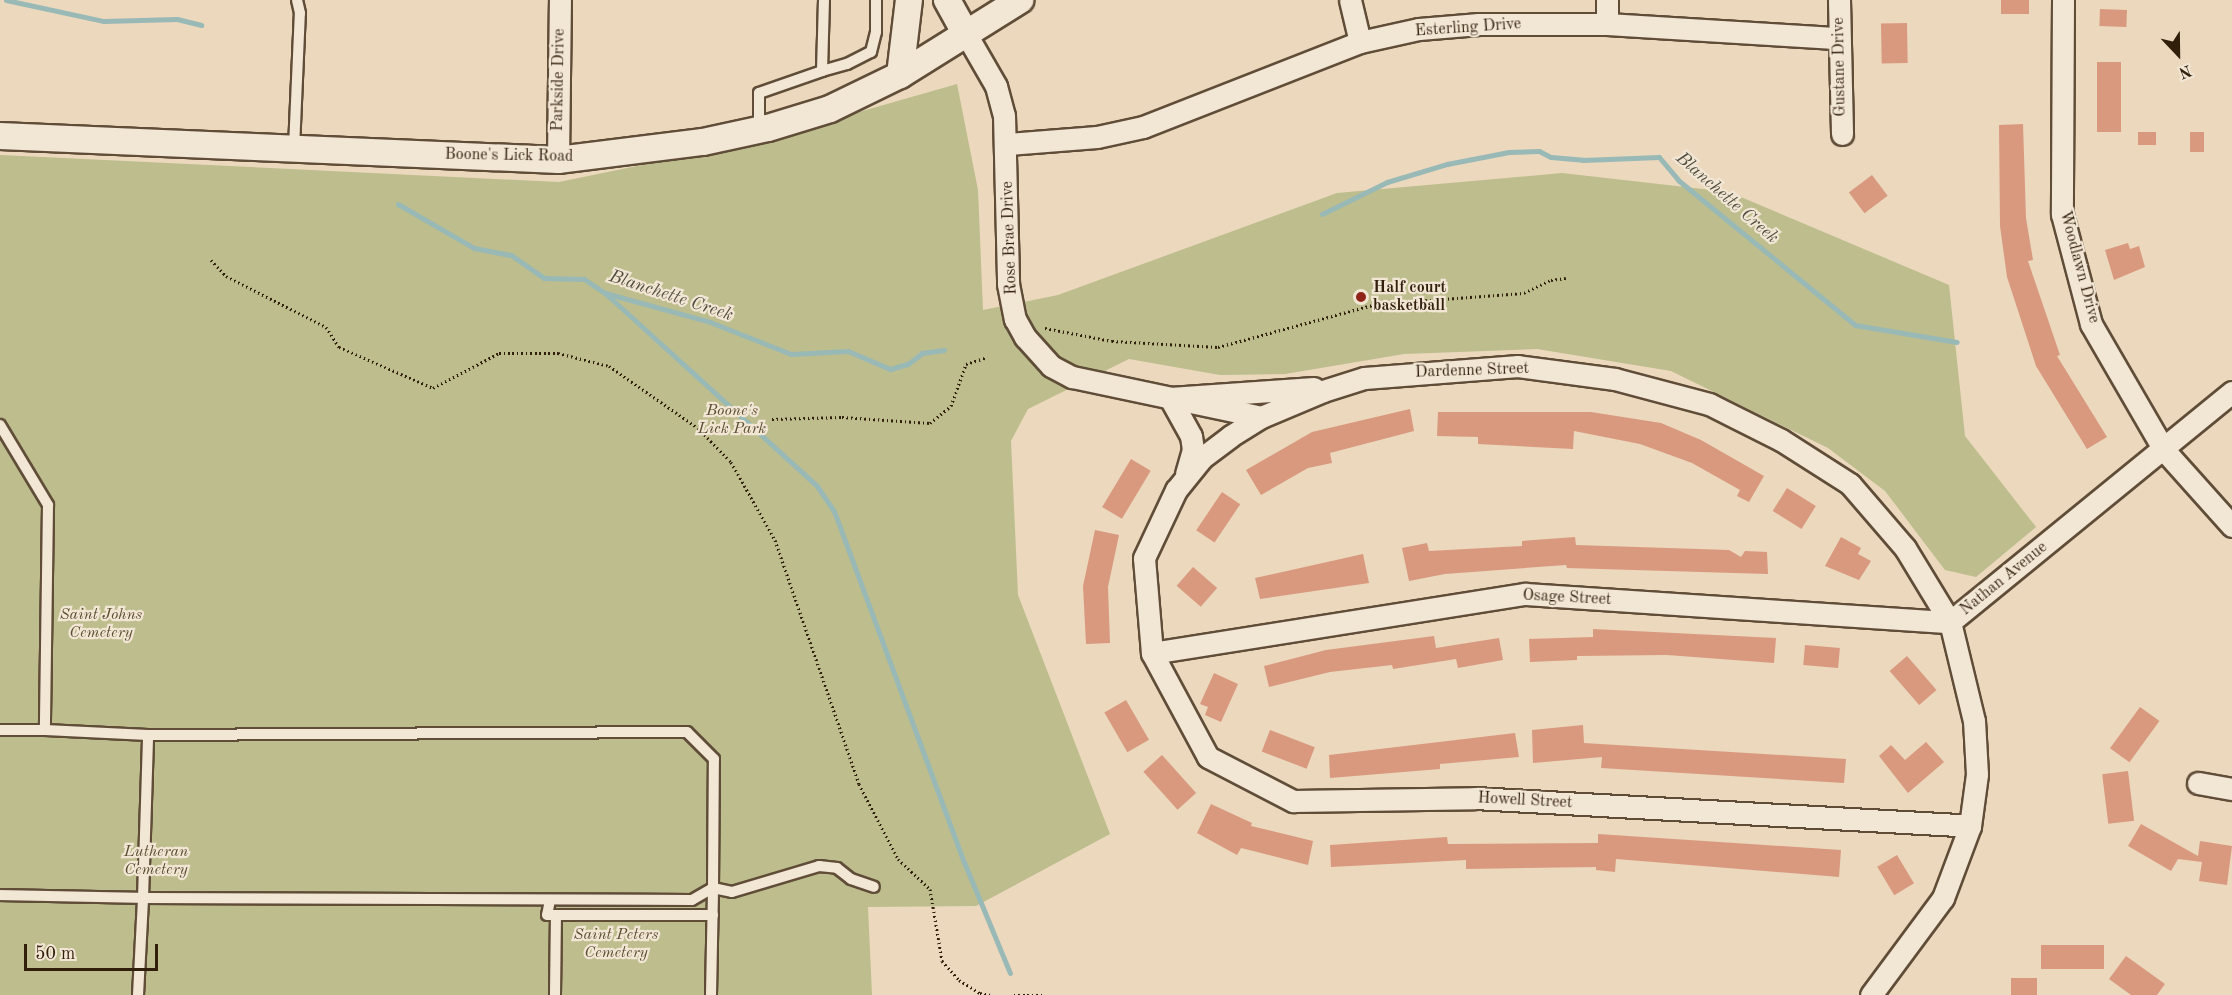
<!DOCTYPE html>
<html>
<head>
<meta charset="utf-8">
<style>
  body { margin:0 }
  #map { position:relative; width:2232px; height:995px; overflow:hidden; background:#ebd8bd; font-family:"Old Standard TT",serif }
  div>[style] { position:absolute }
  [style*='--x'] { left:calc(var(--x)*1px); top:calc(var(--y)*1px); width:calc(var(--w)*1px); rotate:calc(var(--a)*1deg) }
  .green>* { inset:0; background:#bdbd8d }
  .stream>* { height:5px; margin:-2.5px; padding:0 2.5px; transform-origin:2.5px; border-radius:2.5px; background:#99b9b7 }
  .building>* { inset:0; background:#d9997f; transform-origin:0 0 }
  .path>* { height:3px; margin-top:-1.5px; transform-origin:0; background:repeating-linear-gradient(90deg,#311f0b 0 1.5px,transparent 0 4.5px) }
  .roads { filter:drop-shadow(2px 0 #604d38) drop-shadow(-2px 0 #604d38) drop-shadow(0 2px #604d38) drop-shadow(0 -2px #604d38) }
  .service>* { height:10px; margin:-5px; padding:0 5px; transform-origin:5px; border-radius:5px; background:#f2e6d4 }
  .minor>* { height:21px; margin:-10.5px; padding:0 10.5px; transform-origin:10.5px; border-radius:10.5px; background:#f2e6d4 }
  .tertiary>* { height:26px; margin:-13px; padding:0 13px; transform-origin:13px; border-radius:13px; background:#f2e6d4 }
  .dots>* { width:16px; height:16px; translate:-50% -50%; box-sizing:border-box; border:3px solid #f2e6d4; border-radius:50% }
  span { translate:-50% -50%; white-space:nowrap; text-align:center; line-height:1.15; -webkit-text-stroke:4.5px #f2e6d4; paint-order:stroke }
  .street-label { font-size:16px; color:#311f0b }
  .poi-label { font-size:16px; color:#311f0b; font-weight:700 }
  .left { translate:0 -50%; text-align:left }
  .park-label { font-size:16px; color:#5b4e32; font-style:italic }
  .water-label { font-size:18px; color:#504d3f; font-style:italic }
  .north { position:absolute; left:2148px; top:24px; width:60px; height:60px; -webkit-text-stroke:4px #f2e6d4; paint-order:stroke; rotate:158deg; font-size:16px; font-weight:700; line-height:24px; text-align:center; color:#311f0b }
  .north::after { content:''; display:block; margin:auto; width:21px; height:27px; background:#311f0b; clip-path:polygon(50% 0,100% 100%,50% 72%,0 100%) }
  .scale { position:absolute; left:24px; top:944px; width:134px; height:27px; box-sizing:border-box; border:3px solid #311f0b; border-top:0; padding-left:8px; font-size:18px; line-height:21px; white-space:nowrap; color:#311f0b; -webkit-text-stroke:4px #f2e6d4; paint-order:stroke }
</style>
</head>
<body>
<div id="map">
  <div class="green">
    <i style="clip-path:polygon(957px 84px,978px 190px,983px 310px,1058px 295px,1337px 193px,1562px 173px,1729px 192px,1949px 285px,1965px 436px,2036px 527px,1976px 577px,1945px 570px,1885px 491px,1828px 448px,1671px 371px,1537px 349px,1404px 354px,1285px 374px,1220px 375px,1129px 359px,1028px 409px,1011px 441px,1018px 595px,1110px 834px,976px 906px,868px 907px,872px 995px,0 995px,0 155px,559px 182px,754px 142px)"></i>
  </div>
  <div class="stream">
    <i style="--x:6;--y:0;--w:99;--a:12.2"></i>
    <i style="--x:103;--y:21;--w:74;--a:-1.5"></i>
    <i style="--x:177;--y:19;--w:25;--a:14"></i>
    <i style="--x:398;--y:204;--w:88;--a:30.1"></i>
    <i style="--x:474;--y:248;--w:38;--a:11"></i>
    <i style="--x:511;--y:255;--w:40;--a:34.9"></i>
    <i style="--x:544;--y:278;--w:40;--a:1.4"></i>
    <i style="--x:584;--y:279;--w:25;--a:34"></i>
    <i style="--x:605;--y:293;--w:109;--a:15.4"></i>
    <i style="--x:710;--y:322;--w:87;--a:21.6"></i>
    <i style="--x:791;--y:354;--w:57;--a:-3"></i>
    <i style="--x:848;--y:351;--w:46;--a:23.2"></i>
    <i style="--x:890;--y:369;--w:19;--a:-16"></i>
    <i style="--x:908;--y:364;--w:18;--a:-38"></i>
    <i style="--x:922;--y:353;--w:22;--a:-8"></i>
    <i style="--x:1322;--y:214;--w:72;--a:-26.2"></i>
    <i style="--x:1387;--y:182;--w:63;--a:-16.7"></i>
    <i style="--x:1447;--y:164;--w:63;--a:-11"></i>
    <i style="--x:1509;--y:152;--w:30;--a:-2"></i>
    <i style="--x:1539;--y:151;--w:13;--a:27"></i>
    <i style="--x:1551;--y:157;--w:32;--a:5"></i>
    <i style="--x:1583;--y:160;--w:76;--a:-2.3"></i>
    <i style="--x:1659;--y:157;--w:30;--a:50"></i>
    <i style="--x:1678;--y:180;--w:229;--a:39.3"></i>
    <i style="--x:1855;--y:325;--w:103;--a:9.5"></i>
    <i style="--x:605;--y:293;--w:287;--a:42.3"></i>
    <i style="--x:817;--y:486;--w:30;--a:56"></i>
    <i style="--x:834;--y:511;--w:374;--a:69.7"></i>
    <i style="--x:964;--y:862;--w:120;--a:67.5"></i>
  </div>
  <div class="building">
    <i style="left:2001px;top:0;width:28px;height:14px"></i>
    <i style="left:2100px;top:9px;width:27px;height:17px;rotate:2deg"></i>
    <i style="left:1907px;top:23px;width:40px;height:26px;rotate:89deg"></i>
    <i style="left:2097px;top:62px;width:24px;height:70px"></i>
    <i style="clip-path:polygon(2023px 124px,2026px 218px,2033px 260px,2028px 261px,2060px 355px,2057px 356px,2107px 437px,2087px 449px,2036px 366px,2007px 277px,2000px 226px,1999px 125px)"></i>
    <i style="left:2138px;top:132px;width:18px;height:13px"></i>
    <i style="left:2190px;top:132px;width:14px;height:20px"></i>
    <i style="left:1872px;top:175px;width:26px;height:29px;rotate:53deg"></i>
    <i style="clip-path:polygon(2128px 243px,2130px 249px,2139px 246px,2145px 267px,2114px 280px,2105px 250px)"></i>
    <i style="clip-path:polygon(1410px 409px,1414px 431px,1330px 453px,1332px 463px,1308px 468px,1261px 495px,1246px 470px,1312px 432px)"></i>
    <i style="clip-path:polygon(1438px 412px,1591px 412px,1661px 423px,1701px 440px,1764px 476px,1749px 502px,1737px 496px,1740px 490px,1692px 463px,1640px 444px,1574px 431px,1573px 449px,1478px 444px,1478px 437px,1437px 436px)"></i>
    <i style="left:1131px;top:459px;width:23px;height:56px;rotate:31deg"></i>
    <i style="left:1787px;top:488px;width:34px;height:27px;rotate:32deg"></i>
    <i style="left:1222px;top:492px;width:22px;height:46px;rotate:34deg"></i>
    <i style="clip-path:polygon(1095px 530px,1119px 535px,1108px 587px,1110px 643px,1086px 644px,1083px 586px)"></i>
    <i style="clip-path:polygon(1575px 537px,1576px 545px,1729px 550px,1741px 557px,1745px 551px,1767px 552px,1768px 574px,1567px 568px,1566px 565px,1445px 574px,1409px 581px,1402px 548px,1427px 543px,1429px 551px,1522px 546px,1522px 541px)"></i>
    <i style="clip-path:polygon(1841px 537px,1861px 548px,1858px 554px,1871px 561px,1859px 580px,1825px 566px)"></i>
    <i style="clip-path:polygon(1363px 554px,1369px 583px,1260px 599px,1255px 578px)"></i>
    <i style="left:1193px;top:567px;width:32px;height:25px;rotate:41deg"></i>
    <i style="clip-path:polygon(1593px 629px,1776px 638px,1774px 663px,1667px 655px,1577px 656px,1577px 660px,1530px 662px,1529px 639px,1593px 637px)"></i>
    <i style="clip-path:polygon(1434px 636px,1436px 648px,1499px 638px,1503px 660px,1458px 668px,1456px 659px,1393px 669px,1392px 665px,1330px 672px,1269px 687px,1264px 666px,1326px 650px)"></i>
    <i style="left:1805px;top:645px;width:35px;height:20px;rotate:5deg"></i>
    <i style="left:1907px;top:656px;width:45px;height:23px;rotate:49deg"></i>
    <i style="clip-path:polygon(1214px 673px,1238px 684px,1221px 722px,1205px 715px,1208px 707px,1200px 704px)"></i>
    <i style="left:1126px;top:700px;width:46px;height:25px;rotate:60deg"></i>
    <i style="left:2140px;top:707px;width:24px;height:51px;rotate:36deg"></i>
    <i style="clip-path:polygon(1583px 725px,1584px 743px,1846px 759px,1844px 783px,1601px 768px,1602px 757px,1533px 763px,1532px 730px)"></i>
    <i style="left:1270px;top:730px;width:48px;height:23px;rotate:21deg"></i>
    <i style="clip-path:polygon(1515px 733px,1519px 757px,1440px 764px,1440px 769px,1330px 778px,1329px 755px)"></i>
    <i style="clip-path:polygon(1926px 742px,1944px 762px,1908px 793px,1879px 756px,1891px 745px,1905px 760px)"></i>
    <i style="left:1162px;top:755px;width:51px;height:25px;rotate:48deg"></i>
    <i style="left:2128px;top:771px;width:50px;height:26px;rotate:83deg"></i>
    <i style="clip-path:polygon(1211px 804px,1252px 823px,1251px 826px,1313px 841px,1308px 865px,1241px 848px,1237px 855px,1197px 833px)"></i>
    <i style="clip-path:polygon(2141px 824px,2198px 856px,2200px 841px,2232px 846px,2227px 885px,2199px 881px,2202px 862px,2178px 859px,2171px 871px,2128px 846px)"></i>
    <i style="clip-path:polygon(1598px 834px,1841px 850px,1839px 877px,1616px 859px,1615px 872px,1596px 870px,1596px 867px,1466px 869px,1466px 860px,1331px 867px,1330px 845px,1447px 837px,1448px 844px,1598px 843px)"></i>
    <i style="left:1897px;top:855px;width:33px;height:23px;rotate:59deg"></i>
    <i style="left:2041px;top:945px;width:63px;height:24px"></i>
    <i style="clip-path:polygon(2126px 956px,2165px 984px,2157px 995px,2131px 995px,2109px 979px)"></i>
    <i style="left:2011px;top:978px;width:26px;height:17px"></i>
  </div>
  <div class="path">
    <i style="--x:211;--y:260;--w:22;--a:47"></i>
    <i style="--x:226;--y:276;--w:112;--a:27"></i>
    <i style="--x:326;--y:327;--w:24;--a:57"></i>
    <i style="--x:339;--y:347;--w:103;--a:23.6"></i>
    <i style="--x:433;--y:388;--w:75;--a:-27.9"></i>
    <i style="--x:499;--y:353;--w:59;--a:0"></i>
    <i style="--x:558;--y:353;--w:53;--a:14.3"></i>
    <i style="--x:609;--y:366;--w:108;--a:34.9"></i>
    <i style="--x:698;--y:428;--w:47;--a:45.9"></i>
    <i style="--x:731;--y:462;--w:90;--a:60.6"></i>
    <i style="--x:775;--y:540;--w:258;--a:71"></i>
    <i style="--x:859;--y:784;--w:85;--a:62.5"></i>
    <i style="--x:898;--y:859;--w:44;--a:43.2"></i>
    <i style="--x:930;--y:889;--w:73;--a:80.5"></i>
    <i style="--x:942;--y:961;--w:25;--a:48"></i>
    <i style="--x:959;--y:980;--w:25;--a:32"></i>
    <i style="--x:980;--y:993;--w:11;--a:10"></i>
    <i style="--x:1045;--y:328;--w:68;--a:11"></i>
    <i style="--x:1112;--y:341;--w:106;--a:3.2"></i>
    <i style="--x:1218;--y:347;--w:164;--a:-15.2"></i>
    <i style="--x:1376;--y:304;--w:148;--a:-4.3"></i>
    <i style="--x:1524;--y:293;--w:30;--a:-26"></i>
    <i style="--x:1551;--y:280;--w:15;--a:-8"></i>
    <i style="--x:772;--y:419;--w:70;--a:-1.6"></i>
    <i style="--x:842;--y:417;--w:88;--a:3.9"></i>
    <i style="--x:930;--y:423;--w:27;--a:-39"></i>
    <i style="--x:951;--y:406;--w:45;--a:-70.3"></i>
    <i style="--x:966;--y:364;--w:22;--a:-18"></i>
    <i style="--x:1014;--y:995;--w:29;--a:0"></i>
  </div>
  <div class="roads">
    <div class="service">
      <i style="--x:822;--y:71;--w:26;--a:-16"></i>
      <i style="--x:847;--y:64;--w:27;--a:-27"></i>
      <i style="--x:871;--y:52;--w:21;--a:-76"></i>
      <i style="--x:876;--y:32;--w:32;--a:-90"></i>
      <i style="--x:759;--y:130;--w:37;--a:-90"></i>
      <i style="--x:759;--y:93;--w:67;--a:-19.2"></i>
      <i style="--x:822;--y:71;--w:71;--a:-88.4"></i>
      <i style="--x:294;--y:148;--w:135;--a:-87.5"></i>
      <i style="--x:300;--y:13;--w:13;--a:-103"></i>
      <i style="--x:0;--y:425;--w:93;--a:59"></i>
      <i style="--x:48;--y:505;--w:225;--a:90.8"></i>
      <i style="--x:45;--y:730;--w:45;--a:180"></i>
      <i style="--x:0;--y:895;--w:143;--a:1.2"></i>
      <i style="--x:143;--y:898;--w:163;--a:-88.2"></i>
      <i style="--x:148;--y:735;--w:103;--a:-177.2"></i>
      <i style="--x:550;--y:900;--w:15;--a:101"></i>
      <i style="--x:547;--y:915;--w:166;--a:0"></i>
      <i style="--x:138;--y:995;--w:97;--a:-87"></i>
      <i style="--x:143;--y:898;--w:549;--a:0.21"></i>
      <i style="--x:692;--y:900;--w:24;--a:-30"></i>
      <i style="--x:713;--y:888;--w:129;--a:-89.6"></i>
      <i style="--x:714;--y:759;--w:38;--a:-135"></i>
      <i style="--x:687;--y:732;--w:539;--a:179.68"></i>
      <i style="--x:555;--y:995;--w:80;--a:-89.3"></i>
      <i style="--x:711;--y:995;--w:107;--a:-88.9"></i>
      <i style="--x:713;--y:888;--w:19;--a:12"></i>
      <i style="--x:732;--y:892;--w:91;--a:-16.6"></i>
      <i style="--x:819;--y:866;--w:18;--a:6"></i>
      <i style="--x:837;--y:868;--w:18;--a:38"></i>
      <i style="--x:851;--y:879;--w:24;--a:19"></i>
    </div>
    <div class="minor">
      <i style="--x:1350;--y:0;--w:43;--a:76.6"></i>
      <i style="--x:1839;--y:0;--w:134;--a:88.7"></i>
      <i style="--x:2063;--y:0;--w:214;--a:90.3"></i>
      <i style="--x:2062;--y:214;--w:114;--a:75.2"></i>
      <i style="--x:2091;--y:324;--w:146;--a:59.9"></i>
      <i style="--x:2164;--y:450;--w:102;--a:48.2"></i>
      <i style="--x:1607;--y:24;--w:24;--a:-90"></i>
      <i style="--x:966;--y:34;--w:60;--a:60"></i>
      <i style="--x:996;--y:86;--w:30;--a:75"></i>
      <i style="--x:1004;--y:115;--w:169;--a:88.6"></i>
      <i style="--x:1008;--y:284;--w:36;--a:79"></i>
      <i style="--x:1015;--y:319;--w:21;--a:61"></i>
      <i style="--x:1025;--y:337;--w:39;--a:48"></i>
      <i style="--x:1051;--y:366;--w:24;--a:28"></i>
      <i style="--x:1072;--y:377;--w:193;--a:11.9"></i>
      <i style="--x:1008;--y:144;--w:89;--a:-4.5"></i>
      <i style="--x:1097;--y:137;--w:47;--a:-12.3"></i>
      <i style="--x:1143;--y:127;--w:233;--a:-21.4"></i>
      <i style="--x:1360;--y:42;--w:60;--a:-12.4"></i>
      <i style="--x:1419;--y:29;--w:60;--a:-4.8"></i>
      <i style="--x:1479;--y:24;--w:128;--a:0"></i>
      <i style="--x:1607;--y:24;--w:232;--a:3.5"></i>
      <i style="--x:558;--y:160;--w:160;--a:-89.3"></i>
      <i style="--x:1186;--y:474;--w:25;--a:-74"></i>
      <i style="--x:1193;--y:450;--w:14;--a:-98"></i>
      <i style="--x:1191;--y:436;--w:43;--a:-118.9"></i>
      <i style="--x:1170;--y:398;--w:144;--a:-4"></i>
      <i style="--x:1950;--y:622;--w:364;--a:-39.2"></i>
      <i style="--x:1152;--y:653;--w:378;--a:-9"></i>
      <i style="--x:1525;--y:594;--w:426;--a:3.8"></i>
      <i style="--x:2198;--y:783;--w:35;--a:10"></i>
      <i style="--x:1871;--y:995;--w:121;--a:-53.4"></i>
      <i style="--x:1943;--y:898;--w:77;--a:-69.4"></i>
      <i style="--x:1970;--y:826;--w:52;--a:-82.3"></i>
      <i style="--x:1977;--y:774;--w:53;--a:-93.2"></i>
      <i style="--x:1974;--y:721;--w:102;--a:-103.6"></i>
      <i style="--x:1950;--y:622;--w:87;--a:-121.3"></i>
      <i style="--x:1905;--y:548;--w:84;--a:-130.7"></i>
      <i style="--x:1850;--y:484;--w:82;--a:-147.5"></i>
      <i style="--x:1781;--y:440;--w:80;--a:-153.4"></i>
      <i style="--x:1709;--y:404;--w:97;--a:-165.1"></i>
      <i style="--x:1615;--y:379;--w:98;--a:-172.4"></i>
      <i style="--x:1518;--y:366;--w:154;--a:175.5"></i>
      <i style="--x:1364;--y:378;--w:43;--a:162.4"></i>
      <i style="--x:1323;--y:391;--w:67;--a:157.2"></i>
      <i style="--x:1261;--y:417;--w:36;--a:148"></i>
      <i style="--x:1231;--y:436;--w:36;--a:143"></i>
      <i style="--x:1202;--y:458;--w:41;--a:129.1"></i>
      <i style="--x:1176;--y:490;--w:75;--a:115.2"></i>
      <i style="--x:1144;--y:558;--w:95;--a:85.2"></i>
      <i style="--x:1152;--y:653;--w:118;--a:61.7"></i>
      <i style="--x:1208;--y:757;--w:96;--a:27.4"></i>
      <i style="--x:1293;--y:801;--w:182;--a:-0.9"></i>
      <i style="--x:1475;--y:798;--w:496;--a:3.2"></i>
    </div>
    <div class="tertiary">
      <i style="--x:947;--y:0;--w:39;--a:61"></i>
      <i style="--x:900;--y:75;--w:76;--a:-83.2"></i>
      <i style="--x:0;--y:136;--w:559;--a:2.46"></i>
      <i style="--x:558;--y:160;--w:146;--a:-7.1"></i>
      <i style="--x:703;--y:142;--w:66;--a:-12.2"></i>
      <i style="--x:768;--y:128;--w:65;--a:-17"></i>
      <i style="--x:830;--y:109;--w:78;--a:-25.9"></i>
      <i style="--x:900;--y:75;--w:142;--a:-32"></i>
    </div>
  </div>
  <div class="dots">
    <i style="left:1361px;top:297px;background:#8f2418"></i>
  </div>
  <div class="street-label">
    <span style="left:1468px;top:28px;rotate:-4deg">Esterling Drive</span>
    <span style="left:1840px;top:67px;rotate:-91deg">Gustane Drive</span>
    <span style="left:559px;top:80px;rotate:-89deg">Parkside Drive</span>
    <span style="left:509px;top:156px;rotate:1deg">Boone's Lick Road</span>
    <span style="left:1010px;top:238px;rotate:-92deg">Rose Brae Drive</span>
    <span style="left:2079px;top:267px;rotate:75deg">Woodlawn Drive</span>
    <span style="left:1472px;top:371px;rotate:-2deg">Dardenne Street</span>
    <span style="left:2004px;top:579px;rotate:-39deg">Nathan Avenue</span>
    <span style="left:1567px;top:598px;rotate:3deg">Osage Street</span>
    <span style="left:1525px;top:801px;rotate:3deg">Howell Street</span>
  </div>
  <div class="poi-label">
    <span class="left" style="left:1373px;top:297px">Half court<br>basketball</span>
  </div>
  <div class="park-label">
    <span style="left:732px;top:420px">Boone's<br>Lick Park</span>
    <span style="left:101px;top:624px">Saint Johns<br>Cemetery</span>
    <span style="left:156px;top:861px">Lutheran<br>Cemetery</span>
    <span style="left:616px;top:944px">Saint Peters<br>Cemetery</span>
  </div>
  <div class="water-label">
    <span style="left:1727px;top:198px;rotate:41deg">Blanchette Creek</span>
    <span style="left:671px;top:296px;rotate:18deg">Blanchette Creek</span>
  </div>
  <div class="north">N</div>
  <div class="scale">50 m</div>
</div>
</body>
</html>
